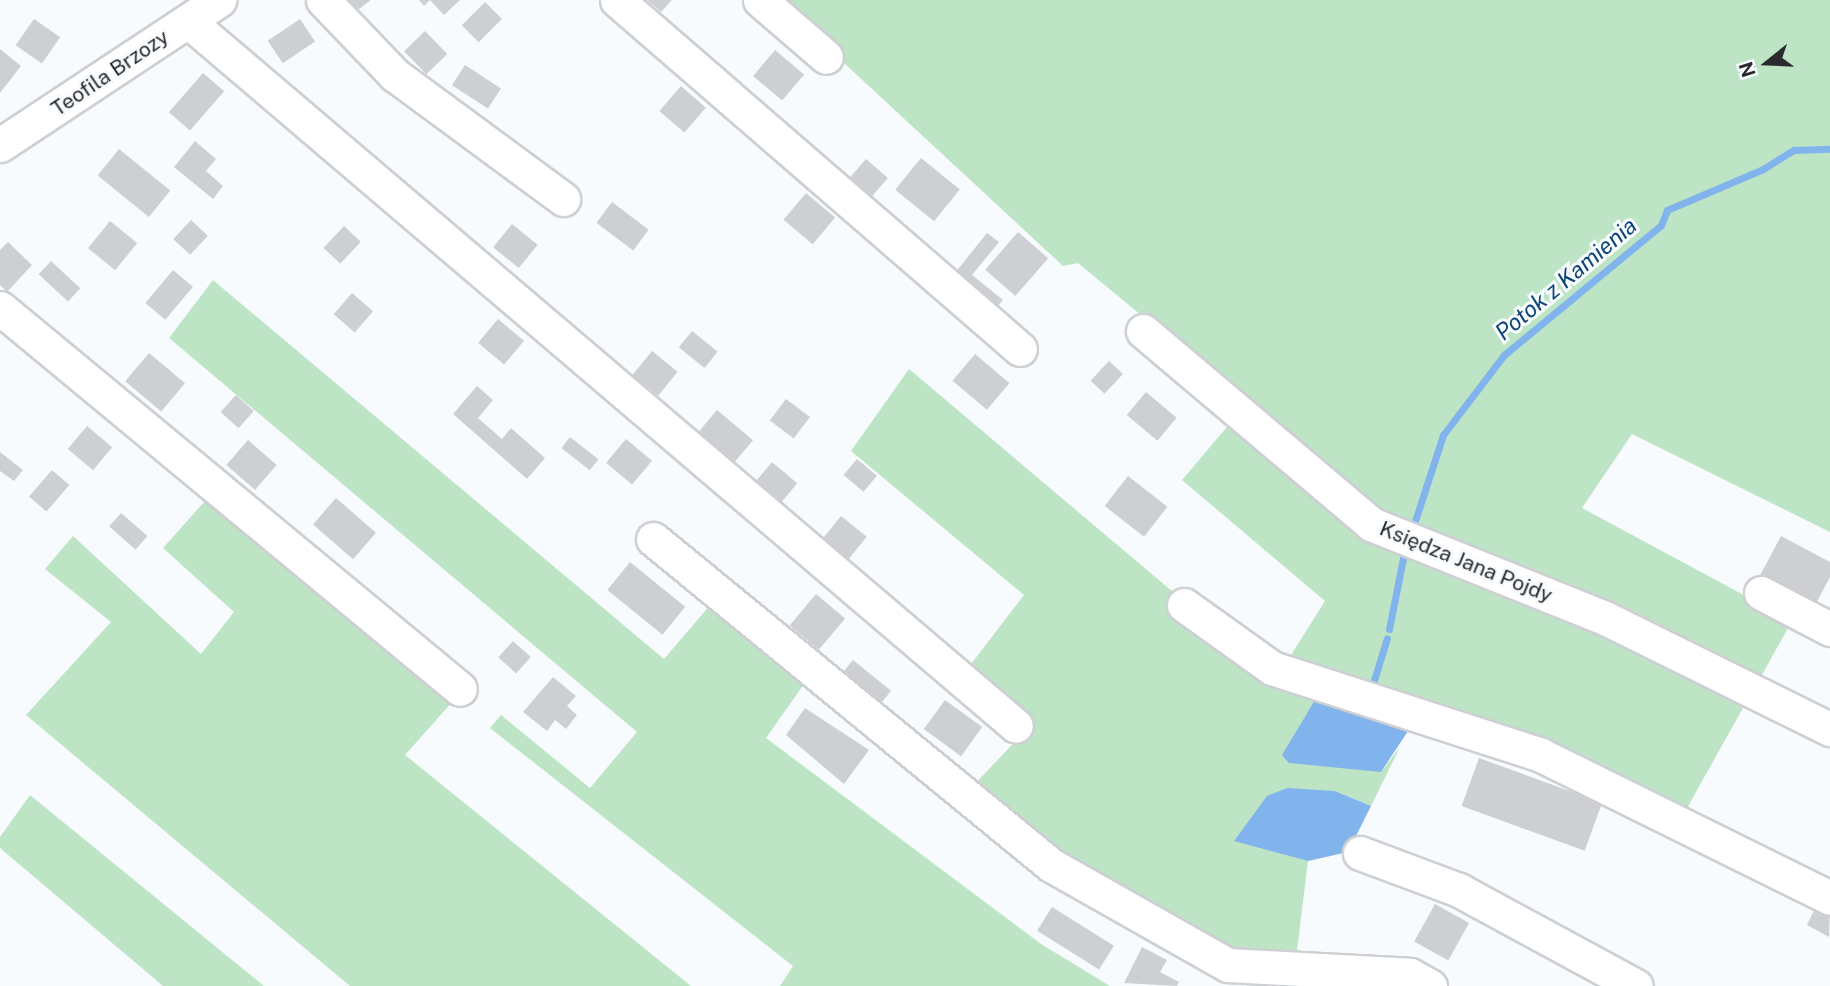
<!DOCTYPE html>
<html>
<head>
<meta charset="utf-8">
<style>
  body { margin:0 }
  #map { position:relative; width:1830px; height:986px; overflow:hidden; background:#f8fbfe; font-family:"Public Sans",sans-serif }
  div>[style] { position:absolute }
  [style*='--x'] { left:calc(var(--x)*1px); top:calc(var(--y)*1px); width:calc(var(--w)*1px); rotate:calc(var(--a)*1deg) }
  .green>* { inset:0; background:#bde4c5 }
  .water>* { inset:0; background:#81b4ec }
  .stream>* { height:7px; margin:-3.5px; padding:0 3.5px; transform-origin:3.5px; border-radius:3.5px; background:#81b4ec }
  .building>* { inset:0; background:#cdcfd3; transform-origin:0 0 }
  .roads { filter:drop-shadow(2px 0 #cdcfd3) drop-shadow(-2px 0 #cdcfd3) drop-shadow(0 2px #cdcfd3) drop-shadow(0 -2px #cdcfd3) }
  .minor>* { height:33px; margin:-16.5px; padding:0 16.5px; transform-origin:16.5px; border-radius:16.5px; background:#fff }
  span { translate:-50% -50%; white-space:nowrap; text-align:center; line-height:1.15; -webkit-text-stroke:6px #f8fbfe; paint-order:stroke }
  .street-label { font-size:21px; color:#2a2b2c }
  .water-label { font-size:23px; color:#0d4476; font-style:italic }
  .north { position:absolute; left:1732px; top:28px; width:70px; height:70px; -webkit-text-stroke:5px #f8fbfe; paint-order:stroke; rotate:252deg; font-size:19px; font-weight:700; line-height:28px; text-align:center; color:#2a2b2c }
  .north::after { content:''; display:block; margin:auto; width:24px; height:32px; background:#2a2b2c; clip-path:polygon(50% 0,100% 100%,50% 72%,0 100%) }
</style>
</head>
<body>
<div id="map">
  <div class="green">
    <i style="clip-path:polygon(776px 0,1830px 0,1830px 532px,1632px 434px,1582px 508px,1792px 621px,1758px 682px,1389px 520px,1078px 263px,1063px 266px)"></i>
    <i style="clip-path:polygon(213px 280px,664px 659px,717px 597px,809px 677px,766px 738px,1041px 944px,1110px 986px,780px 986px,793px 966px,490px 728px,501px 715px,590px 788px,637px 732px,169px 338px)"></i>
    <i style="clip-path:polygon(909px 369px,1276px 679px,1325px 601px,1182px 480px,1232px 421px,1357px 531px,1632px 641px,1748px 699px,1677px 826px,1413px 721px,1408px 731px,1315px 700px,1381px 772px,1400px 747px,1371px 806px,1335px 791px,1234px 840px,1308px 861px,1296px 959px,1243px 957px,1060px 858px,971px 788px,1027px 729px,965px 672px,1024px 595px,851px 451px)"></i>
    <i style="clip-path:polygon(213px 492px,454px 700px,405px 755px,691px 986px,350px 986px,26px 715px,111px 622px,45px 569px,73px 536px,201px 654px,234px 612px,163px 548px)"></i>
    <i style="clip-path:polygon(30px 795px,264px 986px,163px 986px,0 848px,0 837px)"></i>
  </div>
  <div class="water">
    <i style="clip-path:polygon(1315px 700px,1408px 731px,1381px 772px,1289px 763px,1282px 755px)"></i>
    <i style="clip-path:polygon(1287px 788px,1335px 791px,1371px 806px,1348px 852px,1308px 861px,1234px 841px,1267px 796px)"></i>
  </div>
  <div class="stream">
    <i style="--x:1412;--y:530;--w:100;--a:-71.9"></i>
    <i style="--x:1443;--y:435;--w:101;--a:-52.7"></i>
    <i style="--x:1504;--y:355;--w:204;--a:-39.6"></i>
    <i style="--x:1661;--y:225;--w:16;--a:-68"></i>
    <i style="--x:1667;--y:210;--w:104;--a:-23.1"></i>
    <i style="--x:1763;--y:169;--w:36;--a:-32"></i>
    <i style="--x:1794;--y:150;--w:36;--a:-2"></i>
    <i style="--x:1389;--y:629;--w:83;--a:-78.8"></i>
    <i style="--x:1371;--y:690;--w:54;--a:-72.9"></i>
  </div>
  <div class="building">
    <i style="clip-path:polygon(334px 0,371px 0,347px 18px)"></i>
    <i style="clip-path:polygon(419px 0,460px 0,444px 15px,430px 0,424px 6px)"></i>
    <i style="clip-path:polygon(647px 0,672px 0,661px 12px)"></i>
    <i style="left:485px;top:2px;width:24px;height:33px;rotate:45deg"></i>
    <i style="left:34px;top:19px;width:32px;height:32px;rotate:35deg"></i>
    <i style="left:300px;top:19px;width:27px;height:39px;rotate:56deg"></i>
    <i style="left:425px;top:31px;width:32px;height:29px;rotate:46deg"></i>
    <i style="clip-path:polygon(0 49px,21px 66px,0 93px)"></i>
    <i style="left:775px;top:50px;width:38px;height:34px;rotate:40deg"></i>
    <i style="left:465px;top:65px;width:43px;height:24px;rotate:33deg"></i>
    <i style="left:203px;top:73px;width:28px;height:52px;rotate:41deg"></i>
    <i style="left:681px;top:86px;width:33px;height:33px;rotate:41deg"></i>
    <i style="clip-path:polygon(195px 141px,216px 159px,206px 171px,223px 186px,213px 199px,174px 167px)"></i>
    <i style="left:119px;top:149px;width:66px;height:34px;rotate:39deg"></i>
    <i style="left:921px;top:158px;width:50px;height:41px;rotate:39deg"></i>
    <i style="left:866px;top:159px;width:29px;height:28px;rotate:41deg"></i>
    <i style="left:806px;top:193px;width:38px;height:35px;rotate:40deg"></i>
    <i style="left:612px;top:202px;width:46px;height:26px;rotate:37deg"></i>
    <i style="left:191px;top:220px;width:23px;height:26px;rotate:43deg"></i>
    <i style="left:110px;top:221px;width:35px;height:35px;rotate:39deg"></i>
    <i style="left:512px;top:224px;width:33px;height:30px;rotate:39deg"></i>
    <i style="left:344px;top:226px;width:23px;height:30px;rotate:43deg"></i>
    <i style="left:1018px;top:232px;width:40px;height:50px;rotate:41deg"></i>
    <i style="clip-path:polygon(987px 233px,999px 242px,972px 275px,1003px 300px,992px 313px,950px 279px)"></i>
    <i style="clip-path:polygon(8px 242px,32px 265px,7px 292px,0 285px,0 250px)"></i>
    <i style="left:51px;top:261px;width:40px;height:18px;rotate:43deg"></i>
    <i style="left:173px;top:270px;width:26px;height:43px;rotate:40deg"></i>
    <i style="left:352px;top:293px;width:28px;height:28px;rotate:41deg"></i>
    <i style="left:498px;top:319px;width:34px;height:31px;rotate:40deg"></i>
    <i style="left:692px;top:331px;width:33px;height:21px;rotate:39deg"></i>
    <i style="left:652px;top:351px;width:33px;height:31px;rotate:39deg"></i>
    <i style="left:149px;top:353px;width:47px;height:37px;rotate:40deg"></i>
    <i style="left:975px;top:354px;width:45px;height:35px;rotate:40deg"></i>
    <i style="left:1109px;top:361px;width:19px;height:27px;rotate:43deg"></i>
    <i style="clip-path:polygon(477px 386px,493px 400px,478px 418px,502px 439px,511px 428px,545px 458px,527px 479px,453px 414px)"></i>
    <i style="left:1146px;top:392px;width:40px;height:30px;rotate:40deg"></i>
    <i style="left:236px;top:395px;width:24px;height:23px;rotate:42deg"></i>
    <i style="left:786px;top:399px;width:30px;height:27px;rotate:37deg"></i>
    <i style="left:717px;top:410px;width:47px;height:38px;rotate:40deg"></i>
    <i style="left:87px;top:426px;width:33px;height:30px;rotate:40deg"></i>
    <i style="left:570px;top:437px;width:36px;height:14px;rotate:38deg"></i>
    <i style="left:626px;top:439px;width:34px;height:31px;rotate:40deg"></i>
    <i style="left:248px;top:440px;width:38px;height:33px;rotate:41deg"></i>
    <i style="clip-path:polygon(0 452px,23px 470px,14px 481px,0 471px)"></i>
    <i style="left:857px;top:459px;width:26px;height:21px;rotate:40deg"></i>
    <i style="left:772px;top:462px;width:33px;height:30px;rotate:40deg"></i>
    <i style="left:52px;top:470px;width:23px;height:35px;rotate:41deg"></i>
    <i style="left:1128px;top:476px;width:50px;height:38px;rotate:38deg"></i>
    <i style="left:336px;top:498px;width:53px;height:35px;rotate:41deg"></i>
    <i style="left:121px;top:513px;width:35px;height:18px;rotate:41deg"></i>
    <i style="left:841px;top:516px;width:33px;height:33px;rotate:39deg"></i>
    <i style="clip-path:polygon(1781px 536px,1830px 562px,1830px 577px,1812px 611px,1757px 581px)"></i>
    <i style="left:630px;top:562px;width:71px;height:36px;rotate:39deg"></i>
    <i style="left:816px;top:594px;width:38px;height:41px;rotate:40deg"></i>
    <i style="left:513px;top:641px;width:24px;height:22px;rotate:42deg"></i>
    <i style="left:853px;top:660px;width:49px;height:21px;rotate:39deg"></i>
    <i style="clip-path:polygon(553px 677px,576px 696px,567px 706px,577px 715px,566px 729px,555px 720px,547px 731px,523px 712px)"></i>
    <i style="left:945px;top:700px;width:46px;height:36px;rotate:36deg"></i>
    <i style="clip-path:polygon(805px 708px,869px 750px,844px 784px,786px 735px)"></i>
    <i style="left:1479px;top:758px;width:131px;height:51px;rotate:20deg"></i>
    <i style="clip-path:polygon(1819px 900px,1830px 906px,1829px 937px,1807px 925px)"></i>
    <i style="left:1435px;top:904px;width:39px;height:43px;rotate:29deg"></i>
    <i style="left:1052px;top:907px;width:73px;height:28px;rotate:32deg"></i>
    <i style="clip-path:polygon(1142px 947px,1167px 960px,1160px 972px,1179px 982px,1177px 986px,1124px 983px)"></i>
  </div>
  <div class="roads">
    <div class="minor">
      <i style="--x:323;--y:0;--w:104;--a:46.2"></i>
      <i style="--x:395;--y:75;--w:209;--a:36.4"></i>
      <i style="--x:617;--y:0;--w:533;--a:40.89"></i>
      <i style="--x:760;--y:0;--w:87;--a:40.8"></i>
      <i style="--x:188;--y:21;--w:1087;--a:40.41"></i>
      <i style="--x:0;--y:145;--w:263;--a:-33.5"></i>
      <i style="--x:0;--y:308;--w:597;--a:39.63"></i>
      <i style="--x:1143;--y:331;--w:299;--a:40.2"></i>
      <i style="--x:1371;--y:524;--w:252;--a:21.9"></i>
      <i style="--x:1605;--y:618;--w:251;--a:26.3"></i>
      <i style="--x:653;--y:539;--w:514;--a:39.32"></i>
      <i style="--x:1051;--y:865;--w:203;--a:29.5"></i>
      <i style="--x:1228;--y:965;--w:182;--a:3.1"></i>
      <i style="--x:1410;--y:975;--w:23;--a:29"></i>
      <i style="--x:1761;--y:593;--w:78;--a:27.6"></i>
      <i style="--x:1184;--y:605;--w:108;--a:35.6"></i>
      <i style="--x:1272;--y:668;--w:283;--a:17.9"></i>
      <i style="--x:1541;--y:755;--w:322;--a:26.3"></i>
      <i style="--x:1360;--y:853;--w:106;--a:20.5"></i>
      <i style="--x:1459;--y:890;--w:201;--a:28.5"></i>
    </div>
  </div>
  <div class="street-label">
    <span style="left:110px;top:73px;rotate:-34deg">Teofila Brzozy</span>
    <span style="left:1466px;top:562px;rotate:22deg">Księdza Jana Pojdy</span>
  </div>
  <div class="water-label">
    <span style="left:1566px;top:279px;rotate:-40deg">Potok z Kamienia</span>
  </div>
  <div class="north">N</div>
</div>
</body>
</html>
